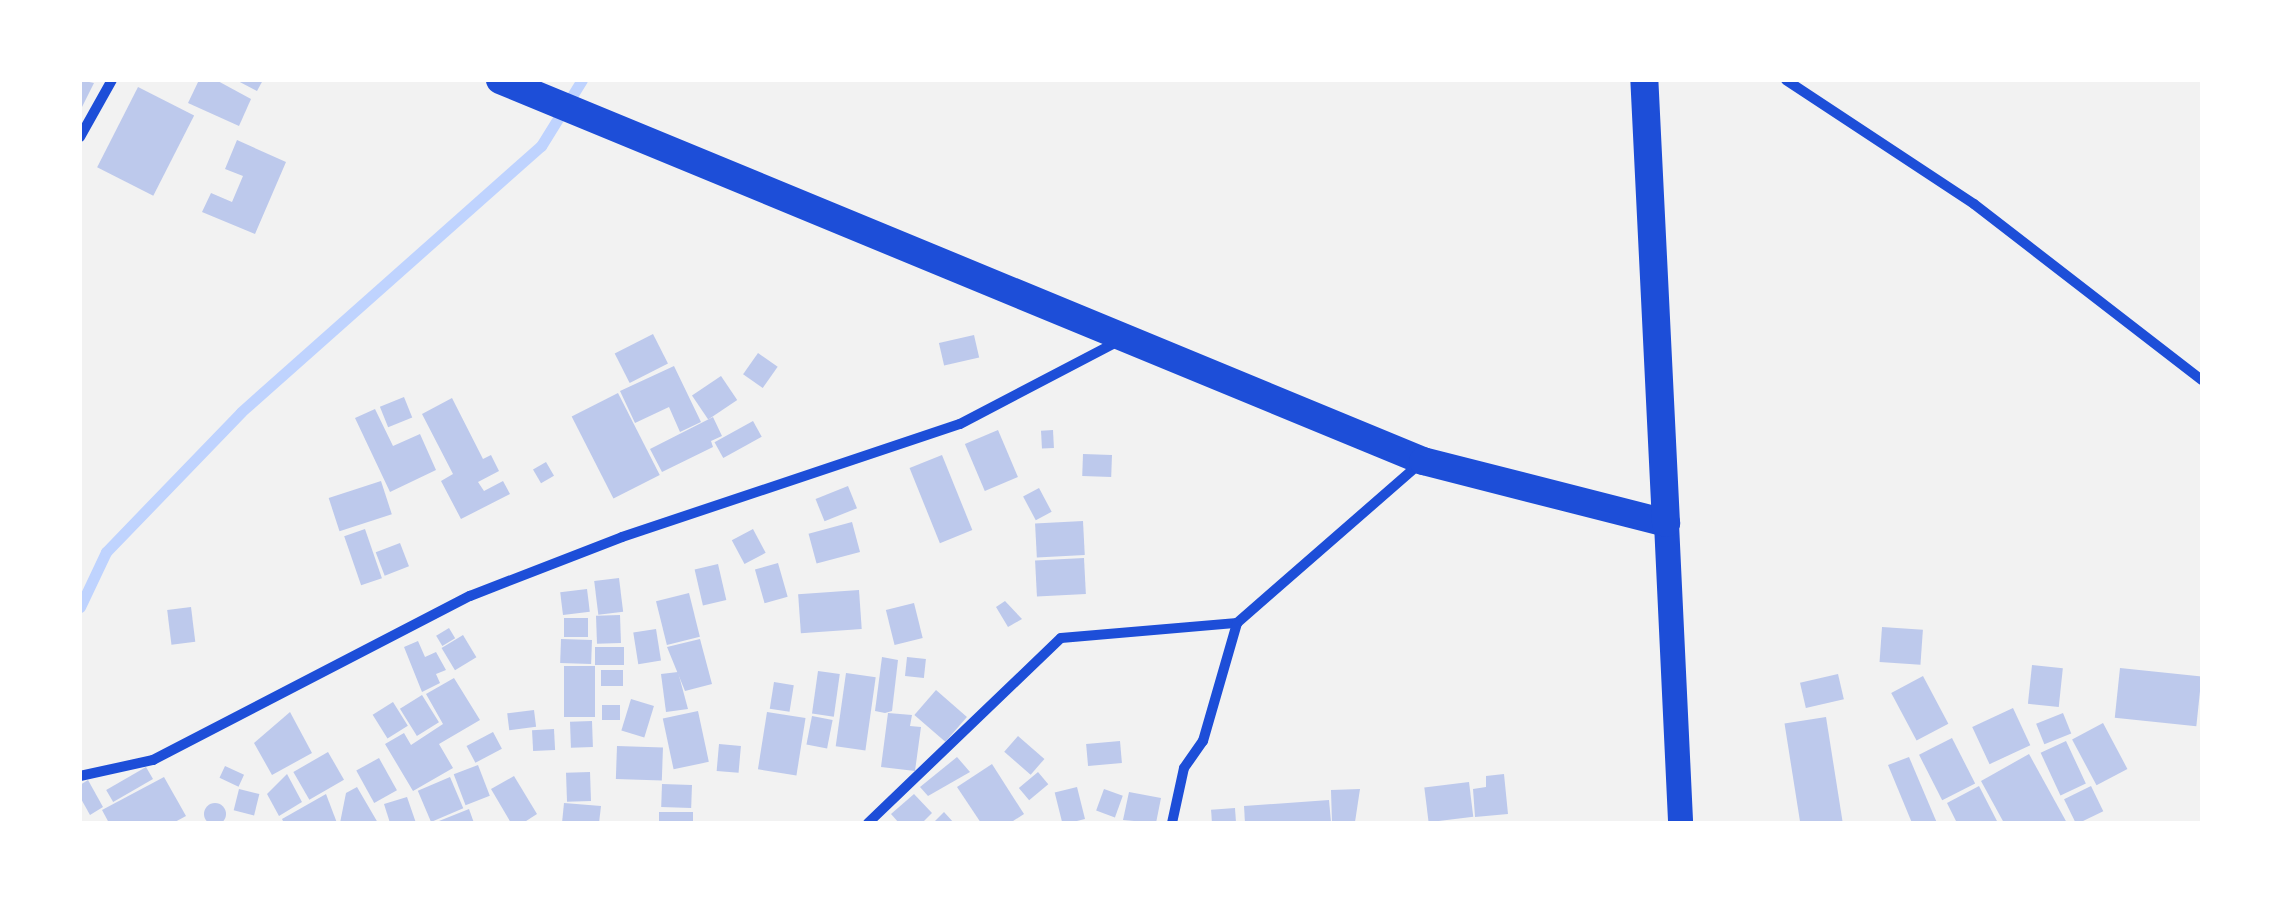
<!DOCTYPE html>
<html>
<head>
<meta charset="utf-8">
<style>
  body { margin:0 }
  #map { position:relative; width:2282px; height:903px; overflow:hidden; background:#f2f2f2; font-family:"IBM Plex Serif",serif }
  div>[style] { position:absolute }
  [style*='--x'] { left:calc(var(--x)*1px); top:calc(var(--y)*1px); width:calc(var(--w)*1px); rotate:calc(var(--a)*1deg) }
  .stream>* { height:11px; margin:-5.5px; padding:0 5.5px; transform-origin:5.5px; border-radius:5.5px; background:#bfd3fe }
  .building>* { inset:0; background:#bdc9ec; transform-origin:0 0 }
  .round { border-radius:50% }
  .minor>* { height:10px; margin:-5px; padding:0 5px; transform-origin:5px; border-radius:5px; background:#1d4ed8 }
  .primary>* { height:25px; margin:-12.5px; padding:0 12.5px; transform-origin:12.5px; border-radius:12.5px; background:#1d4ed8 }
  .trunk>* { height:28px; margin:-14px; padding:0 14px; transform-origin:14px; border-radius:14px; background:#1d4ed8 }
  span { translate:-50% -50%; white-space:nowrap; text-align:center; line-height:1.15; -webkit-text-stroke:10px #fff; paint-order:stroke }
  .frame { position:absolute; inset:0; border:82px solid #fff; pointer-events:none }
</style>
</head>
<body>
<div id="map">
  <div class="stream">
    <i style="--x:80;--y:607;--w:61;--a:-64.7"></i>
    <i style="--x:106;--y:552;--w:194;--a:-46"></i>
    <i style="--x:241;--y:412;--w:401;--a:-41.6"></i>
    <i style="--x:541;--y:146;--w:78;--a:-58.2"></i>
  </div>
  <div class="building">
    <i style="clip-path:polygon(80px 80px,94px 83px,80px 111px)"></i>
    <i style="clip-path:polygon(199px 80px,216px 80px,251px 99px,239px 126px,188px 103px)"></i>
    <i style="clip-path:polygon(236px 80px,263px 80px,257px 91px)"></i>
    <i style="left:138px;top:87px;width:63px;height:90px;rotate:27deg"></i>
    <i style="clip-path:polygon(237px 140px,286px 162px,255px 234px,202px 212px,211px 193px,232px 202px,243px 176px,225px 169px)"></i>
    <i style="left:653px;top:334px;width:33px;height:43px;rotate:63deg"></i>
    <i style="left:974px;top:335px;width:23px;height:36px;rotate:77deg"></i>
    <i style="left:758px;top:353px;width:24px;height:26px;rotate:35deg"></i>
    <i style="clip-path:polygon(674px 366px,701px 422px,680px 432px,669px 407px,635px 423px,620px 391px)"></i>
    <i style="left:721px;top:376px;width:29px;height:35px;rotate:56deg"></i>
    <i style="left:618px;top:393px;width:92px;height:52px;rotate:63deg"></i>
    <i style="left:404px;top:397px;width:22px;height:26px;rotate:68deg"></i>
    <i style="clip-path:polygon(452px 398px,483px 459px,491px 455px,499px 471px,478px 482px,484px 491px,503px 481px,510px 494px,461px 519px,441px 481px,453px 474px,422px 414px)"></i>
    <i style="clip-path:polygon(375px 409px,393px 446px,420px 434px,436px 470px,390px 492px,355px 418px)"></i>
    <i style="clip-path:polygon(713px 417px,722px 436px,711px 441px,713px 447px,662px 472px,650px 449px)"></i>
    <i style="left:753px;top:421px;width:18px;height:44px;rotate:61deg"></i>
    <i style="left:998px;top:430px;width:51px;height:36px;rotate:67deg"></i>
    <i style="left:1053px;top:430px;width:18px;height:12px;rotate:87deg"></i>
    <i style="left:1083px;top:454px;width:29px;height:22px;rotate:2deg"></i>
    <i style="left:942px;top:455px;width:81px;height:35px;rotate:68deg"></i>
    <i style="left:546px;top:462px;width:16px;height:15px;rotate:60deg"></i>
    <i style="left:381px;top:481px;width:35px;height:55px;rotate:72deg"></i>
    <i style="left:848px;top:486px;width:24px;height:35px;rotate:68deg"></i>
    <i style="left:1039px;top:488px;width:27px;height:18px;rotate:62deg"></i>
    <i style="left:1083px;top:521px;width:34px;height:48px;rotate:87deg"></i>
    <i style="left:852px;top:522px;width:31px;height:45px;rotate:75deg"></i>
    <i style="left:365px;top:529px;width:52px;height:22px;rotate:71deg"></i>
    <i style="left:753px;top:529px;width:27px;height:24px;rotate:62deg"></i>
    <i style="left:400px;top:543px;width:25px;height:26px;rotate:69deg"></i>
    <i style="left:1084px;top:558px;width:36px;height:49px;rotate:87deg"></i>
    <i style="left:778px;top:563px;width:35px;height:24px;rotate:74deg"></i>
    <i style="left:718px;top:564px;width:37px;height:24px;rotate:77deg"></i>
    <i style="left:619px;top:578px;width:34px;height:25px;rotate:83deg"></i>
    <i style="left:587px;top:589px;width:23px;height:27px;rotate:83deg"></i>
    <i style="left:859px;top:590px;width:39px;height:61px;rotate:86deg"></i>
    <i style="left:689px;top:593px;width:45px;height:34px;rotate:76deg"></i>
    <i style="clip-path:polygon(1005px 601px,1022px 619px,1008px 627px,996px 607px)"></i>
    <i style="left:914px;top:603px;width:36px;height:29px;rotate:76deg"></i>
    <i style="left:191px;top:607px;width:35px;height:24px;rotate:83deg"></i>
    <i style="left:620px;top:615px;width:28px;height:24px;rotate:88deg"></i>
    <i style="left:564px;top:618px;width:24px;height:19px"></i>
    <i style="left:1882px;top:627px;width:41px;height:35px;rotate:4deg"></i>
    <i style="left:449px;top:628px;width:12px;height:15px;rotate:59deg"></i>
    <i style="left:656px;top:629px;width:32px;height:23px;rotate:81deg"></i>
    <i style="left:463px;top:635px;width:26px;height:25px;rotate:59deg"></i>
    <i style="left:561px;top:639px;width:31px;height:24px;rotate:2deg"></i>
    <i style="clip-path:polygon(700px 639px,712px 684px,685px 691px,667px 647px)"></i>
    <i style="clip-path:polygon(418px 641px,425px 657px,436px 652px,446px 670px,436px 674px,440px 683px,422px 692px,404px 647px)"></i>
    <i style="left:595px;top:647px;width:29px;height:18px"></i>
    <i style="clip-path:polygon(882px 657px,898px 660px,892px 711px,885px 713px,875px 711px)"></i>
    <i style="left:907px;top:657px;width:19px;height:19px;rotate:6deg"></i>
    <i style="left:2032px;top:665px;width:31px;height:39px;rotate:6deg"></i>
    <i style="left:564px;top:666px;width:31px;height:51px"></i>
    <i style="left:2120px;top:668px;width:82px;height:50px;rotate:6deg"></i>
    <i style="left:601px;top:670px;width:22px;height:16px"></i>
    <i style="left:818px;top:671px;width:22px;height:43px;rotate:8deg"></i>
    <i style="clip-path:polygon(678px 672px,688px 709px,666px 712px,661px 674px)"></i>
    <i style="left:846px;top:673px;width:30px;height:74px;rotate:8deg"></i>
    <i style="left:1838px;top:674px;width:26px;height:39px;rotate:77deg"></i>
    <i style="left:1923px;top:676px;width:54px;height:36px;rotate:62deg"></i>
    <i style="clip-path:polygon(454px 678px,480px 720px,439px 744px,453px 768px,413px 791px,385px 744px,404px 733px,411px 745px,443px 724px,426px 694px)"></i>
    <i style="left:774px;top:682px;width:20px;height:27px;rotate:9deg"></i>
    <i style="left:936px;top:690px;width:41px;height:33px;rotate:41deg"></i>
    <i style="left:422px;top:695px;width:32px;height:26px;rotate:58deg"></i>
    <i style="left:631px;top:699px;width:24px;height:33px;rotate:17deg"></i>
    <i style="left:393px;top:702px;width:28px;height:24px;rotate:58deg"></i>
    <i style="left:602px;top:705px;width:18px;height:15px"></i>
    <i style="left:2013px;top:708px;width:41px;height:45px;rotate:65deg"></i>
    <i style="left:534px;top:710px;width:17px;height:27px;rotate:83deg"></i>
    <i style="left:698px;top:711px;width:52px;height:36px;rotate:78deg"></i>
    <i style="clip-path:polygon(290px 712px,312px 753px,272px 775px,254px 743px)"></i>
    <i style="left:767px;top:712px;width:39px;height:58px;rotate:9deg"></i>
    <i style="clip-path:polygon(888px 713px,912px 715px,910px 726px,921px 727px,915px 771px,881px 767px)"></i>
    <i style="left:2063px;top:713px;width:22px;height:29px;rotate:68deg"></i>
    <i style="left:812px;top:716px;width:21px;height:29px;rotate:11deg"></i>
    <i style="left:1826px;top:717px;width:107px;height:42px;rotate:81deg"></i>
    <i style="left:592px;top:721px;width:26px;height:22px;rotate:88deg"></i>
    <i style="left:2103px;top:723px;width:52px;height:35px;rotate:62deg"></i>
    <i style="left:554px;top:729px;width:21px;height:22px;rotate:87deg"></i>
    <i style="left:493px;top:732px;width:19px;height:30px;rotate:62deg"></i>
    <i style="left:1018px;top:736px;width:35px;height:21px;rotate:41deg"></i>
    <i style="left:1952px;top:738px;width:51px;height:37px;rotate:63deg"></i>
    <i style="left:1120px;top:741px;width:22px;height:34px;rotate:85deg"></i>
    <i style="left:2066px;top:741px;width:47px;height:28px;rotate:65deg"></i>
    <i style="left:719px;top:744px;width:22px;height:27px;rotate:5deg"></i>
    <i style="left:617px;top:746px;width:46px;height:33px;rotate:2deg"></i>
    <i style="left:328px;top:752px;width:32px;height:40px;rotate:60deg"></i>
    <i style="clip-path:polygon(2029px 754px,2067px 823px,2004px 823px,1981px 781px)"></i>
    <i style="clip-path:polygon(957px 757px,970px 772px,928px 796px,920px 787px)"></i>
    <i style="clip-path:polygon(1909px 757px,1937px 823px,1912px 823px,1888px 765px)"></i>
    <i style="left:379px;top:758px;width:37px;height:26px;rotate:61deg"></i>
    <i style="clip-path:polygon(992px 764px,1024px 814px,1010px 823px,981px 823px,957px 787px)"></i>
    <i style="left:478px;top:765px;width:33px;height:26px;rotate:69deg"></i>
    <i style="left:225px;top:766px;width:21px;height:13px;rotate:25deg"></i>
    <i style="left:146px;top:767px;width:14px;height:46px;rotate:60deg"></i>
    <i style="left:590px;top:772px;width:29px;height:24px;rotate:88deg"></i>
    <i style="left:1038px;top:772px;width:16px;height:25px;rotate:50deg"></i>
    <i style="clip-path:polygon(287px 774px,302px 802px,279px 816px,267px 794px)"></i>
    <i style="clip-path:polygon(1504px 774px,1508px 814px,1475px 817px,1473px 789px,1486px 787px,1486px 776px)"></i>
    <i style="clip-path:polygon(514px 776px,537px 814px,523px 823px,511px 823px,491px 789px)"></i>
    <i style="clip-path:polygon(164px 777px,186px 816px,173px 823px,109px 823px,102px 810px)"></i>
    <i style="left:450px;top:777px;width:34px;height:35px;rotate:67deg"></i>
    <i style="clip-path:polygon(88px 780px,103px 807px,90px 815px,80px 797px,80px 785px)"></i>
    <i style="left:1469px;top:782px;width:35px;height:45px;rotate:83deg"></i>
    <i style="left:662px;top:784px;width:30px;height:23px;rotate:2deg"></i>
    <i style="clip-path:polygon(1979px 786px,1998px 823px,1957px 823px,1947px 803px)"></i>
    <i style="left:2091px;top:786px;width:28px;height:30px;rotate:64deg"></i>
    <i style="clip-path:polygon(357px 787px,378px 823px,340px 823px,346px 793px)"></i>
    <i style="left:1077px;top:787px;width:33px;height:23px;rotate:76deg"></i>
    <i style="left:239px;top:789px;width:21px;height:22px;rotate:14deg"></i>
    <i style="left:1104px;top:789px;width:20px;height:23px;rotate:20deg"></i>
    <i style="clip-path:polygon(1360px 789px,1355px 822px,1332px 823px,1331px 790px)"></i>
    <i style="clip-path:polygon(1129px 792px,1161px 798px,1156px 823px,1123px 820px)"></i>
    <i style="clip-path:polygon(326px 794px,337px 823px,284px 823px,282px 819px)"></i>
    <i style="clip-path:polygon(914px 794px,932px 813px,922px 823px,899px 823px,891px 814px)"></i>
    <i style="clip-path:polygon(407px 797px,416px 823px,390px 823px,384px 804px)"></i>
    <i style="clip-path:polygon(1329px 800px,1331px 822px,1245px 823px,1244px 806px)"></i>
    <i class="round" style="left:204px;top:803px;width:22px;height:22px"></i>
    <i style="clip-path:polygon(564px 803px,601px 806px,599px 823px,562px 823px)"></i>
    <i style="left:1235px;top:808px;width:15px;height:24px;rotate:86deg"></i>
    <i style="clip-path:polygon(469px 809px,474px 823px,434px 823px)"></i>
    <i style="left:659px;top:812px;width:34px;height:11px"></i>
    <i style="clip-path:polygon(944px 812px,954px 823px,933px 823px)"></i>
  </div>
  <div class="minor">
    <i style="--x:1786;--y:80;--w:225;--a:33.4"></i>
    <i style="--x:1974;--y:204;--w:288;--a:37.7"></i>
    <i style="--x:80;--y:137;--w:65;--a:-60.7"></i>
    <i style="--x:80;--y:776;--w:75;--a:-12.4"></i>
    <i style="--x:153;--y:760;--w:357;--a:-27.4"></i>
    <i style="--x:470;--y:596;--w:163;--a:-21.2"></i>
    <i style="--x:622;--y:537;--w:356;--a:-18.5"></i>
    <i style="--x:960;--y:424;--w:182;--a:-27.6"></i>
    <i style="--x:868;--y:823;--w:267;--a:-43.8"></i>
    <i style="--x:1061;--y:638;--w:177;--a:-4.9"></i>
    <i style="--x:1237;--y:623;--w:240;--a:-41.1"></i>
    <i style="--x:1172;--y:823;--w:56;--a:-77.7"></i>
    <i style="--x:1184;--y:768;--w:33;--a:-55"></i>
    <i style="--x:1203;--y:741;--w:123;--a:-73.9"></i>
  </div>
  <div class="primary">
    <i style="--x:1666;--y:523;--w:300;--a:87.3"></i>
  </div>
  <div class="trunk">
    <i style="--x:500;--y:80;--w:999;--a:22.43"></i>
    <i style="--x:1423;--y:461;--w:251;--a:14.3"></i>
    <i style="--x:1666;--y:523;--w:444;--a:-92.8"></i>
  </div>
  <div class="frame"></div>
</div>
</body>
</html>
